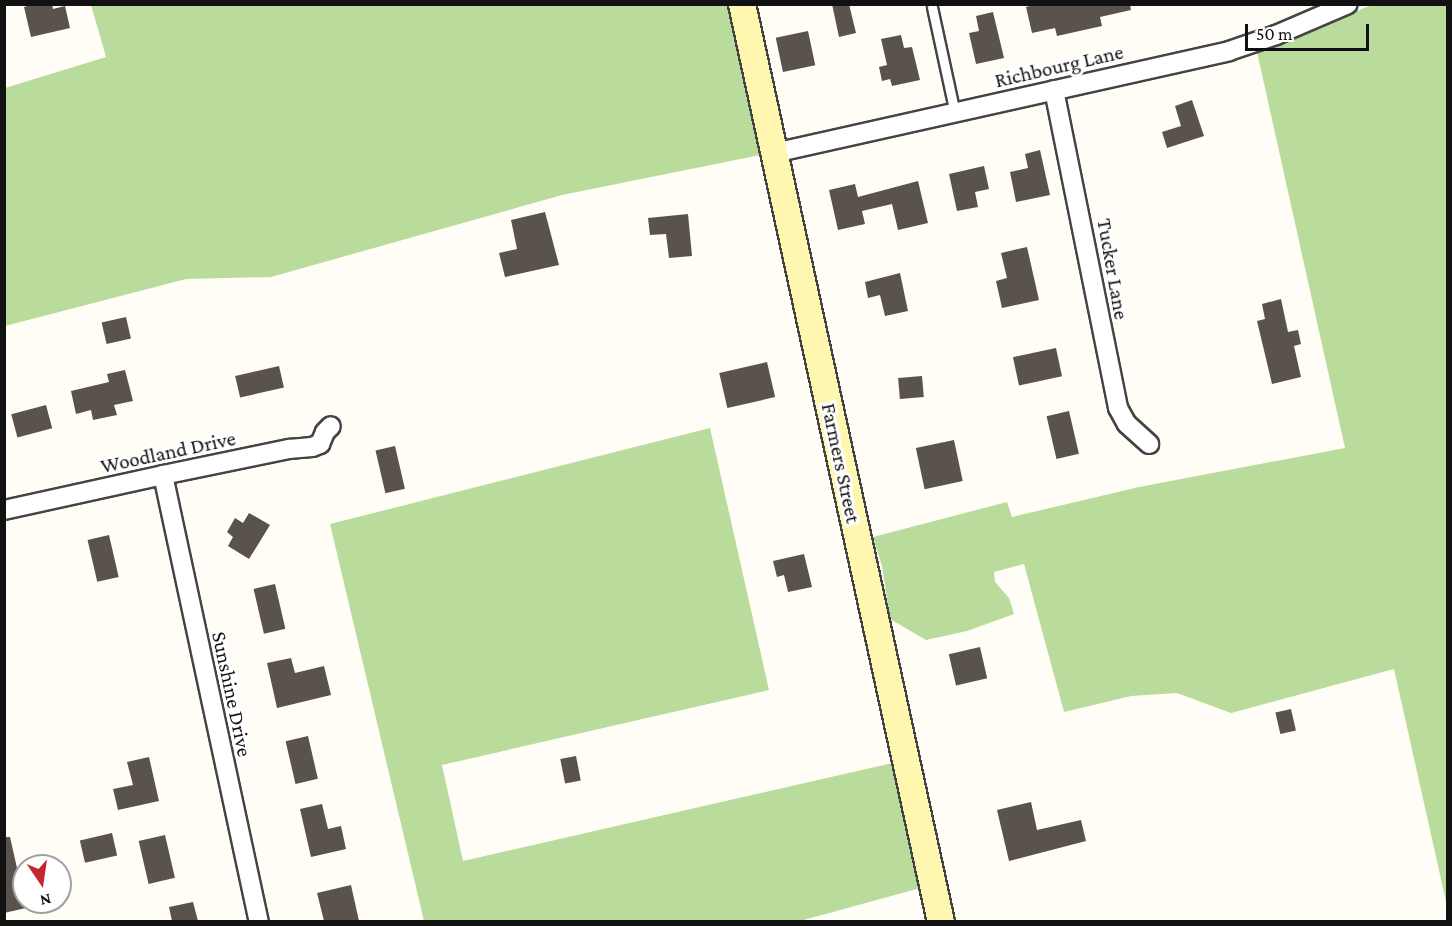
<!DOCTYPE html>
<html>
<head>
<meta charset="utf-8">
<style>
  body { margin:0 }
  #map { position:relative; width:1452px; height:926px; overflow:hidden; background:#fffdf5; font-family:"Crimson Pro",serif }
  div>[style] { position:absolute }
  [style*='--x'] { left:calc(var(--x)*1px); top:calc(var(--y)*1px); width:calc(var(--w)*1px); rotate:calc(var(--a)*1deg) }
  .forest>* { inset:0; background:#b9dc9c }
  .building>* { inset:0; background:#5a524d; transform-origin:0 0 }
  .roads { filter:drop-shadow(2px 0 #444) drop-shadow(-2px 0 #444) drop-shadow(0 2px #444) drop-shadow(0 -2px #444) }
  .lane>* { height:9px; margin:-4.5px; padding:0 4.5px; transform-origin:4.5px; border-radius:4.5px; background:#fff }
  .street>* { height:18px; margin:-9px; padding:0 9px; transform-origin:9px; border-radius:9px; background:#fff }
  .secondary>* { height:26px; margin:-13px; padding:0 13px; transform-origin:13px; border-radius:13px; background:#fff6b0 }
  span { translate:-50% -50%; white-space:nowrap; text-align:center; line-height:1.15; -webkit-text-stroke:6px #fff; paint-order:stroke }
  .street-label { font-size:21px; color:#111 }
  .frame { position:absolute; inset:0; border:6px solid #111; pointer-events:none }
  .north { position:absolute; left:12px; top:854px; width:60px; height:60px; box-sizing:border-box; background:#fff; border:2px solid #a0a0a0; border-radius:50%; rotate:167deg; font-size:16px; font-weight:700; line-height:24px; text-align:center; color:#111 }
  .north::after { content:''; display:block; margin:auto; width:21px; height:27px; background:#c4262e; clip-path:polygon(50% 0,100% 100%,50% 72%,0 100%) }
  .scale { position:absolute; left:1245px; top:24px; width:124px; height:27px; box-sizing:border-box; border:3px solid #111; border-top:0; padding-left:8px; font-size:18px; line-height:21px; white-space:nowrap; color:#111; -webkit-text-stroke:4px #fff; paint-order:stroke }
</style>
</head>
<body>
<div id="map">
  <div class="forest">
    <i style="clip-path:polygon(1374px 4px,1447px 5px,1447px 906px,1394px 669px,1231px 713px,1177px 693px,1131px 696px,1064px 712px,1024px 564px,994px 572px,995px 582px,1009px 598px,1014px 614px,967px 631px,926px 640px,890px 619px,882px 566px,873px 537px,1007px 502px,1012px 517px,1139px 487px,1345px 448px,1257px 52px)"></i>
    <i style="clip-path:polygon(91px 5px,734px 5px,765px 154px,562px 195px,271px 277px,186px 279px,5px 326px,5px 88px,106px 57px)"></i>
    <i style="clip-path:polygon(710px 428px,769px 690px,442px 765px,463px 861px,897px 762px,924px 887px,800px 921px,424px 921px,330px 524px)"></i>
  </div>
  <div class="building">
    <i style="clip-path:polygon(34px 4px,52px 4px,53px 9px,65px 6px,70px 28px,31px 37px,24px 7px)"></i>
    <i style="clip-path:polygon(832px 4px,849px 4px,856px 33px,839px 37px)"></i>
    <i style="clip-path:polygon(1037px 4px,1130px 4px,1131px 10px,1100px 17px,1102px 26px,1057px 36px,1055px 28px,1032px 33px,1026px 7px)"></i>
    <i style="clip-path:polygon(993px 12px,1004px 58px,976px 64px,969px 33px,979px 31px,976px 16px)"></i>
    <i style="left:808px;top:31px;width:35px;height:33px;rotate:78deg"></i>
    <i style="clip-path:polygon(901px 35px,904px 48px,912px 47px,920px 80px,892px 86px,890px 79px,882px 81px,879px 67px,887px 65px,881px 39px)"></i>
    <i style="clip-path:polygon(1192px 100px,1204px 136px,1167px 148px,1162px 132px,1181px 126px,1175px 106px)"></i>
    <i style="clip-path:polygon(1040px 150px,1050px 195px,1016px 202px,1010px 172px,1028px 168px,1025px 154px)"></i>
    <i style="clip-path:polygon(984px 166px,989px 189px,975px 192px,978px 207px,957px 211px,949px 174px)"></i>
    <i style="clip-path:polygon(918px 181px,928px 223px,898px 230px,892px 204px,862px 211px,865px 224px,838px 230px,829px 190px,855px 184px,858px 197px)"></i>
    <i style="clip-path:polygon(545px 212px,559px 265px,505px 277px,499px 253px,517px 249px,511px 220px)"></i>
    <i style="clip-path:polygon(688px 214px,692px 256px,669px 258px,666px 234px,650px 235px,648px 218px)"></i>
    <i style="clip-path:polygon(1027px 247px,1039px 300px,1002px 308px,996px 281px,1007px 278px,1001px 253px)"></i>
    <i style="clip-path:polygon(900px 273px,908px 311px,885px 316px,880px 295px,868px 298px,865px 282px)"></i>
    <i style="clip-path:polygon(1281px 299px,1288px 332px,1298px 330px,1301px 344px,1294px 346px,1301px 377px,1272px 384px,1257px 321px,1265px 319px,1262px 304px)"></i>
    <i style="left:126px;top:317px;width:22px;height:25px;rotate:77deg"></i>
    <i style="left:1056px;top:348px;width:29px;height:44px;rotate:78deg"></i>
    <i style="left:767px;top:362px;width:36px;height:49px;rotate:77deg"></i>
    <i style="left:279px;top:366px;width:22px;height:45px;rotate:77deg"></i>
    <i style="clip-path:polygon(125px 370px,133px 401px,114px 405px,117px 415px,93px 420px,91px 410px,76px 414px,71px 391px,109px 382px,107px 374px)"></i>
    <i style="left:922px;top:376px;width:21px;height:24px;rotate:85deg"></i>
    <i style="left:46px;top:405px;width:24px;height:36px;rotate:75deg"></i>
    <i style="left:1069px;top:411px;width:44px;height:23px;rotate:77deg"></i>
    <i style="left:954px;top:440px;width:42px;height:39px;rotate:78deg"></i>
    <i style="left:395px;top:446px;width:44px;height:20px;rotate:77deg"></i>
    <i style="clip-path:polygon(249px 513px,270px 525px,249px 559px,228px 546px,233px 537px,227px 532px,235px 518px,243px 523px)"></i>
    <i style="left:109px;top:535px;width:43px;height:22px;rotate:77deg"></i>
    <i style="clip-path:polygon(804px 554px,812px 587px,788px 592px,784px 575px,777px 577px,773px 561px)"></i>
    <i style="left:275px;top:584px;width:46px;height:22px;rotate:77deg"></i>
    <i style="left:980px;top:647px;width:32px;height:32px;rotate:77deg"></i>
    <i style="clip-path:polygon(291px 658px,295px 673px,324px 666px,331px 695px,277px 708px,267px 663px)"></i>
    <i style="left:1291px;top:709px;width:22px;height:16px;rotate:77deg"></i>
    <i style="left:308px;top:736px;width:44px;height:23px;rotate:77deg"></i>
    <i style="left:576px;top:756px;width:25px;height:16px;rotate:79deg"></i>
    <i style="clip-path:polygon(149px 757px,159px 801px,118px 810px,113px 789px,133px 785px,127px 762px)"></i>
    <i style="clip-path:polygon(1031px 802px,1037px 830px,1081px 820px,1086px 841px,1009px 861px,997px 810px)"></i>
    <i style="clip-path:polygon(322px 804px,328px 829px,341px 826px,346px 849px,311px 857px,300px 809px)"></i>
    <i style="left:112px;top:833px;width:23px;height:33px;rotate:77deg"></i>
    <i style="left:165px;top:835px;width:44px;height:27px;rotate:77deg"></i>
    <i style="clip-path:polygon(4px 837px,10px 837px,26px 908px,4px 913px)"></i>
    <i style="clip-path:polygon(351px 885px,359px 921px,324px 921px,317px 893px)"></i>
    <i style="clip-path:polygon(193px 902px,198px 921px,172px 921px,169px 907px)"></i>
  </div>
  <div class="roads">
    <div class="lane">
      <i style="--x:932;--y:7;--w:108;--a:77.8"></i>
    </div>
    <div class="street">
      <i style="--x:1054;--y:90;--w:324;--a:78.6"></i>
      <i style="--x:1118;--y:408;--w:18;--a:61"></i>
      <i style="--x:1127;--y:424;--w:30;--a:42"></i>
      <i style="--x:774;--y:153;--w:466;--a:-12.6"></i>
      <i style="--x:1229;--y:51;--w:50;--a:-18.8"></i>
      <i style="--x:1276;--y:35;--w:78;--a:-23.3"></i>
      <i style="--x:163;--y:475;--w:457;--a:77.9"></i>
      <i style="--x:4;--y:510;--w:163;--a:-12.4"></i>
      <i style="--x:163;--y:475;--w:129;--a:-11.7"></i>
      <i style="--x:289;--y:449;--w:23;--a:-5"></i>
      <i style="--x:312;--y:447;--w:9;--a:-21"></i>
      <i style="--x:320;--y:444;--w:13;--a:-67"></i>
      <i style="--x:325;--y:432;--w:8;--a:-45"></i>
    </div>
    <div class="secondary">
      <i style="--x:742;--y:4;--w:939;--a:77.77"></i>
    </div>
  </div>
  <div class="street-label">
    <span style="left:1059px;top:66px;rotate:-13deg">Richbourg Lane</span>
    <span style="left:1113px;top:269px;rotate:80deg">Tucker Lane</span>
    <span style="left:168px;top:452px;rotate:-12deg">Woodland Drive</span>
    <span style="left:841px;top:463px;rotate:78deg">Farmers Street</span>
    <span style="left:232px;top:694px;rotate:78deg">Sunshine Drive</span>
  </div>
  <div class="frame"></div>
  <div class="north">N</div>
  <div class="scale">50 m</div>
</div>
</body>
</html>
